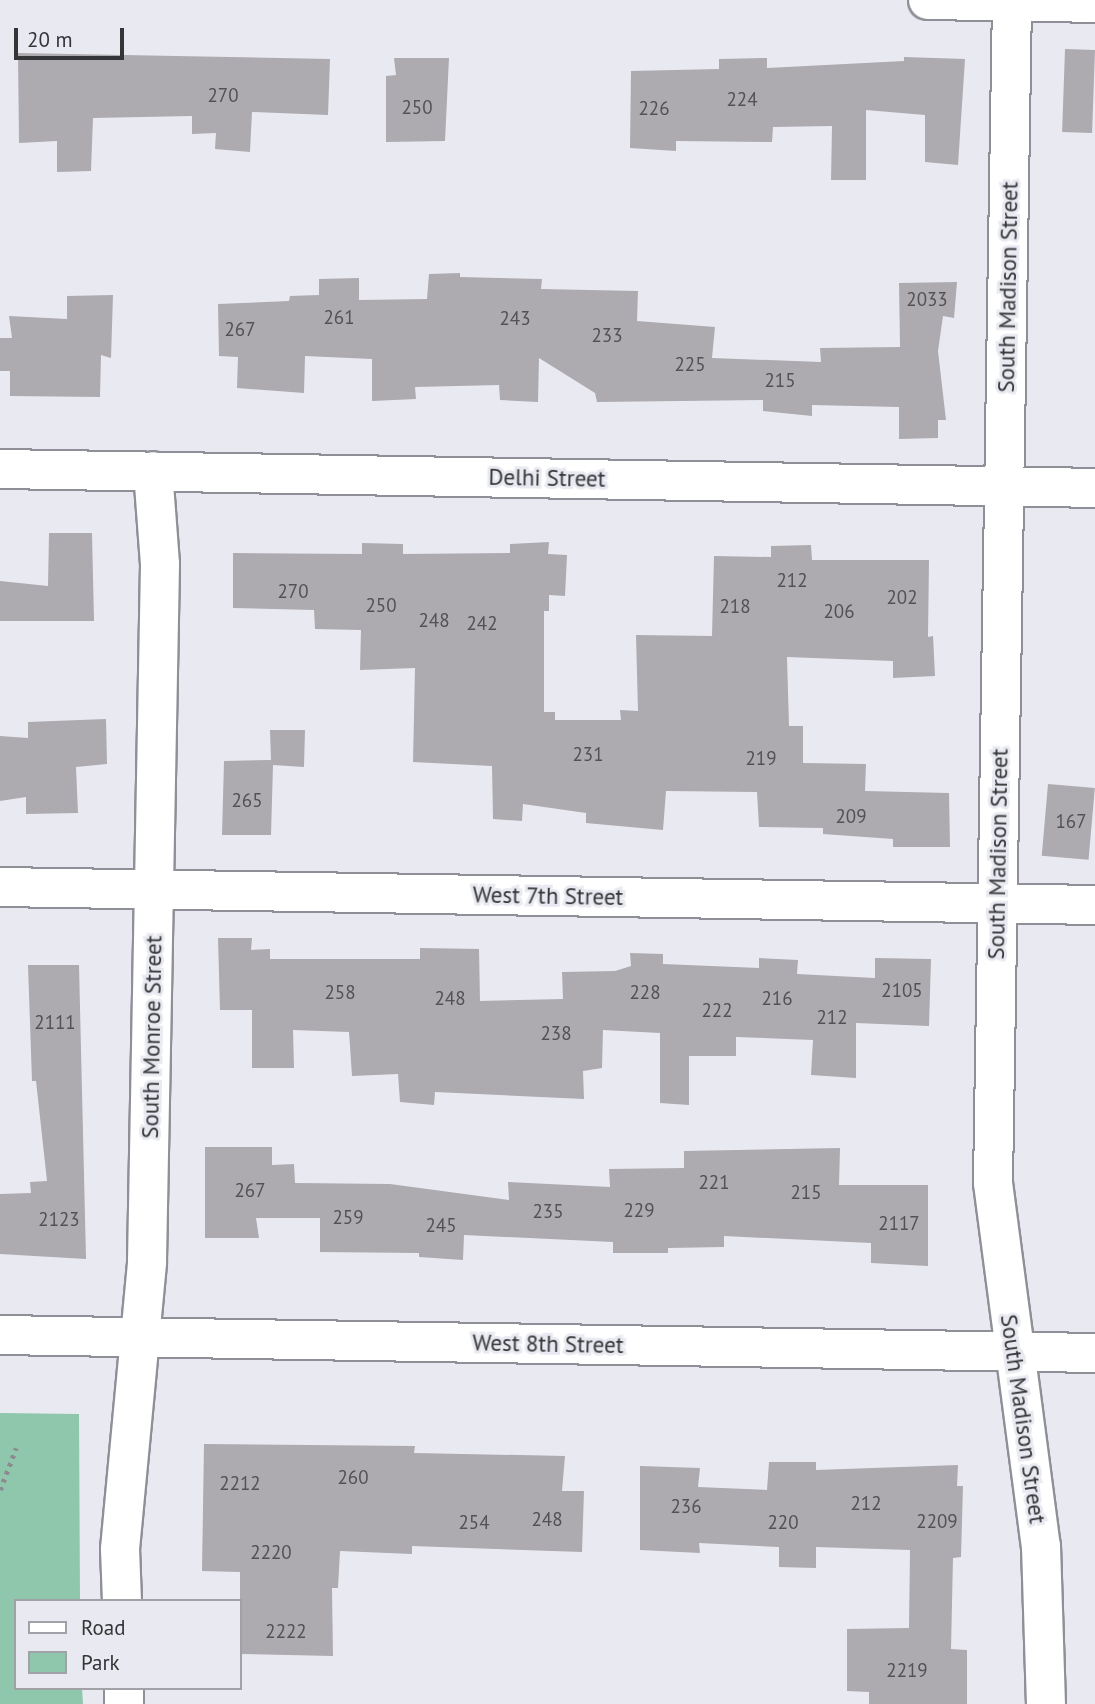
<!DOCTYPE html>
<html>
<head>
<meta charset="utf-8">
<style>
  body { margin:0 }
  #map { position:relative; width:1095px; height:1704px; overflow:hidden; background:#e9eaf1; font-family:"PT Sans",sans-serif }
  div>[style] { position:absolute }
  [style*='--x'] { left:calc(var(--x)*1px); top:calc(var(--y)*1px); width:calc(var(--w)*1px); rotate:calc(var(--a)*1deg) }
  .green>* { inset:0; background:#8ec7ab }
  .building>* { inset:0; background:#adaab0; transform-origin:0 0 }
  .path>* { height:4.5px; margin-top:-2.25px; transform-origin:0; background:repeating-linear-gradient(90deg,#8b8c90 0 3.5px,transparent 0 8.5px) }
  .roads { filter:drop-shadow(2px 0 #8f9097) drop-shadow(-2px 0 #8f9097) drop-shadow(0 2px #8f9097) drop-shadow(0 -2px #8f9097) }
  .minor>* { height:38px; margin:-19px; padding:0 19px; transform-origin:19px; border-radius:19px; background:#fff }
  span { translate:-50% -50%; white-space:nowrap; text-align:center; line-height:1.15; -webkit-text-stroke:6px #e9eaf1; paint-order:stroke }
  .number-label { font-size:19px; color:#525255 }
  .number-label span { -webkit-text-stroke-width:0 }
  .street-label { font-size:23px; color:#343537 }
  .legend { position:absolute; left:14px; top:1599px; width:228px; height:91px; box-sizing:border-box; background:#e9eaf1; border:2px solid #a1a2a7; margin:0; padding:9px 12px; list-style:none; font-size:21px; color:#343537 }
  .legend li { display:flex; align-items:center; gap:14px; height:35px }
  .legend b { width:35px; border:2px solid #a1a2a7 }
  .scale { position:absolute; left:14px; top:28px; width:110px; height:32px; box-sizing:border-box; border:4px solid #343537; border-top:0; padding-left:9px; font-size:21px; line-height:24px; white-space:nowrap; color:#343537; -webkit-text-stroke:5px #e9eaf1; paint-order:stroke }
</style>
</head>
<body>
<div id="map">
  <div class="green">
    <i style="clip-path:polygon(0 1413px,79px 1414px,80px 1601px,16px 1601px,16px 1688px,82px 1688px,83px 1704px,0 1704px)"></i>
  </div>
  <div class="building">
    <i style="left:1065px;top:49px;width:30px;height:83px;rotate:2deg"></i>
    <i style="clip-path:polygon(18px 53px,330px 59px,328px 115px,252px 112px,250px 152px,215px 149px,216px 133px,192px 134px,192px 116px,93px 118px,91px 171px,57px 172px,57px 141px,19px 143px)"></i>
    <i style="clip-path:polygon(904px 57px,965px 59px,958px 165px,925px 162px,925px 115px,866px 110px,866px 180px,831px 180px,832px 126px,773px 127px,772px 142px,676px 141px,676px 151px,630px 148px,631px 71px,719px 69px,719px 59px,767px 58px,767px 68px,904px 61px)"></i>
    <i style="clip-path:polygon(394px 58px,449px 58px,445px 141px,386px 142px,386px 76px,396px 75px)"></i>
    <i style="clip-path:polygon(460px 273px,460px 277px,542px 279px,541px 289px,638px 291px,637px 321px,715px 327px,712px 358px,821px 362px,820px 348px,900px 347px,899px 283px,957px 282px,954px 318px,943px 316px,938px 351px,946px 420px,938px 420px,938px 438px,899px 439px,899px 407px,812px 405px,812px 416px,763px 411px,763px 400px,597px 402px,595px 393px,539px 358px,538px 402px,500px 400px,499px 385px,415px 387px,416px 399px,372px 401px,372px 359px,305px 356px,304px 393px,237px 388px,238px 357px,219px 356px,218px 304px,289px 301px,290px 296px,319px 295px,319px 279px,359px 278px,359px 300px,427px 299px,429px 274px)"></i>
    <i style="clip-path:polygon(113px 295px,111px 358px,101px 355px,100px 397px,10px 396px,10px 371px,0 371px,0 338px,12px 338px,9px 316px,67px 319px,67px 296px)"></i>
    <i style="clip-path:polygon(49px 533px,92px 533px,94px 621px,0 621px,0 581px,48px 586px)"></i>
    <i style="clip-path:polygon(549px 542px,548px 554px,567px 555px,565px 596px,549px 595px,549px 611px,544px 611px,544px 712px,555px 712px,555px 720px,621px 720px,620px 710px,638px 711px,636px 635px,712px 636px,714px 556px,771px 557px,771px 546px,811px 545px,812px 560px,929px 560px,928px 637px,933px 636px,935px 676px,893px 678px,893px 661px,787px 657px,789px 726px,803px 726px,803px 763px,866px 764px,865px 791px,949px 793px,950px 847px,893px 847px,893px 839px,823px 834px,823px 828px,759px 827px,757px 792px,666px 791px,663px 830px,586px 823px,586px 813px,523px 804px,522px 821px,493px 819px,492px 766px,413px 762px,415px 668px,360px 670px,361px 630px,315px 629px,314px 610px,233px 608px,233px 553px,362px 554px,362px 543px,403px 544px,403px 554px,510px 553px,510px 544px)"></i>
    <i style="clip-path:polygon(106px 719px,107px 764px,76px 767px,78px 813px,26px 814px,26px 797px,0 801px,0 736px,28px 738px,28px 722px)"></i>
    <i style="clip-path:polygon(270px 730px,305px 730px,304px 767px,273px 765px,271px 835px,222px 835px,224px 761px,271px 760px)"></i>
    <i style="left:1048px;top:784px;width:47px;height:72px;rotate:5deg"></i>
    <i style="clip-path:polygon(218px 938px,252px 938px,251px 950px,270px 949px,270px 959px,420px 959px,420px 948px,479px 949px,480px 1001px,563px 999px,562px 972px,615px 971px,631px 966px,630px 953px,663px 954px,663px 964px,759px 968px,759px 958px,798px 960px,797px 974px,875px 978px,875px 958px,931px 959px,929px 1026px,856px 1023px,856px 1078px,811px 1075px,813px 1040px,736px 1037px,736px 1056px,689px 1056px,689px 1105px,660px 1103px,660px 1033px,603px 1030px,602px 1068px,583px 1071px,584px 1099px,435px 1092px,434px 1105px,400px 1102px,398px 1074px,352px 1076px,349px 1032px,293px 1030px,294px 1068px,252px 1068px,252px 1010px,220px 1010px)"></i>
    <i style="clip-path:polygon(28px 965px,79px 965px,86px 1259px,0 1254px,0 1194px,31px 1193px,30px 1182px,47px 1181px,36px 1081px,32px 1081px)"></i>
    <i style="clip-path:polygon(205px 1147px,272px 1147px,272px 1165px,294px 1164px,295px 1183px,390px 1184px,509px 1200px,508px 1182px,610px 1187px,609px 1169px,684px 1168px,684px 1151px,840px 1148px,839px 1185px,928px 1185px,928px 1266px,871px 1263px,871px 1243px,724px 1236px,724px 1247px,668px 1248px,668px 1253px,613px 1253px,613px 1242px,464px 1235px,463px 1260px,419px 1257px,419px 1253px,320px 1252px,320px 1218px,256px 1218px,259px 1238px,205px 1238px)"></i>
    <i style="clip-path:polygon(204px 1444px,415px 1446px,414px 1453px,565px 1456px,562px 1491px,584px 1491px,582px 1552px,412px 1546px,412px 1554px,340px 1551px,338px 1588px,332px 1588px,333px 1656px,240px 1654px,240px 1572px,202px 1571px)"></i>
    <i style="clip-path:polygon(769px 1462px,816px 1462px,816px 1470px,958px 1465px,957px 1486px,963px 1486px,961px 1557px,953px 1558px,951px 1649px,967px 1650px,967px 1704px,869px 1704px,869px 1692px,847px 1691px,847px 1629px,909px 1628px,910px 1550px,816px 1547px,816px 1568px,779px 1567px,779px 1547px,699px 1543px,700px 1553px,640px 1550px,640px 1466px,700px 1468px,698px 1487px,767px 1490px)"></i>
  </div>
  <div class="path">
    <i style="--x:0;--y:1490;--w:45;--a:-69.1"></i>
  </div>
  <div class="roads">
    <div class="minor">
      <i style="--x:928;--y:0;--w:167;--a:1"></i>
      <i style="--x:1012;--y:0;--w:1183;--a:90.92"></i>
      <i style="--x:993;--y:1183;--w:366;--a:82.5"></i>
      <i style="--x:1041;--y:1546;--w:158;--a:88.2"></i>
      <i style="--x:0;--y:469;--w:1095;--a:0.99"></i>
      <i style="--x:0;--y:887;--w:1095;--a:0.94"></i>
      <i style="--x:0;--y:1335;--w:1095;--a:0.94"></i>
      <i style="--x:122;--y:1601;--w:52;--a:-92.2"></i>
      <i style="--x:120;--y:1549;--w:289;--a:-84.6"></i>
      <i style="--x:147;--y:1261;--w:697;--a:-88.93"></i>
      <i style="--x:160;--y:564;--w:93;--a:-94.3"></i>
      <i style="--x:124;--y:1688;--w:16;--a:90"></i>
    </div>
  </div>
  <div class="number-label">
    <span style="left:223px;top:96px">270</span>
    <span style="left:742px;top:100px">224</span>
    <span style="left:417px;top:108px">250</span>
    <span style="left:654px;top:109px">226</span>
    <span style="left:927px;top:300px">2033</span>
    <span style="left:339px;top:318px">261</span>
    <span style="left:515px;top:319px">243</span>
    <span style="left:240px;top:330px">267</span>
    <span style="left:607px;top:336px">233</span>
    <span style="left:690px;top:365px">225</span>
    <span style="left:780px;top:381px">215</span>
    <span style="left:792px;top:581px">212</span>
    <span style="left:293px;top:592px">270</span>
    <span style="left:902px;top:598px">202</span>
    <span style="left:381px;top:606px">250</span>
    <span style="left:735px;top:607px">218</span>
    <span style="left:839px;top:612px">206</span>
    <span style="left:434px;top:621px">248</span>
    <span style="left:482px;top:624px">242</span>
    <span style="left:588px;top:755px">231</span>
    <span style="left:761px;top:759px">219</span>
    <span style="left:247px;top:801px">265</span>
    <span style="left:851px;top:817px">209</span>
    <span style="left:1071px;top:822px">167</span>
    <span style="left:902px;top:991px">2105</span>
    <span style="left:340px;top:993px">258</span>
    <span style="left:645px;top:993px">228</span>
    <span style="left:450px;top:999px">248</span>
    <span style="left:777px;top:999px">216</span>
    <span style="left:717px;top:1011px">222</span>
    <span style="left:832px;top:1018px">212</span>
    <span style="left:55px;top:1023px">2111</span>
    <span style="left:556px;top:1034px">238</span>
    <span style="left:714px;top:1183px">221</span>
    <span style="left:250px;top:1191px">267</span>
    <span style="left:806px;top:1193px">215</span>
    <span style="left:639px;top:1211px">229</span>
    <span style="left:548px;top:1212px">235</span>
    <span style="left:348px;top:1218px">259</span>
    <span style="left:59px;top:1220px">2123</span>
    <span style="left:899px;top:1224px">2117</span>
    <span style="left:441px;top:1226px">245</span>
    <span style="left:353px;top:1478px">260</span>
    <span style="left:240px;top:1484px">2212</span>
    <span style="left:866px;top:1504px">212</span>
    <span style="left:686px;top:1507px">236</span>
    <span style="left:547px;top:1520px">248</span>
    <span style="left:937px;top:1522px">2209</span>
    <span style="left:474px;top:1523px">254</span>
    <span style="left:783px;top:1523px">220</span>
    <span style="left:271px;top:1553px">2220</span>
    <span style="left:286px;top:1632px">2222</span>
    <span style="left:907px;top:1671px">2219</span>
  </div>
  <div class="street-label">
    <span style="left:1008px;top:287px;rotate:-89deg">South Madison Street</span>
    <span style="left:547px;top:478px;rotate:1deg">Delhi Street</span>
    <span style="left:998px;top:854px;rotate:-89deg">South Madison Street</span>
    <span style="left:548px;top:896px;rotate:1deg">West 7th Street</span>
    <span style="left:152px;top:1037px;rotate:-89deg">South Monroe Street</span>
    <span style="left:548px;top:1344px;rotate:1deg">West 8th Street</span>
    <span style="left:1023px;top:1419px;rotate:82deg">South Madison Street</span>
  </div>
  <ul class="legend">
  <li><b style="height:9px;background:#fff"></b>Road</li>
  <li><b style="height:19px;background:#8ec7ab"></b>Park</li>
  </ul>
  <div class="scale">20 m</div>
</div>
</body>
</html>
